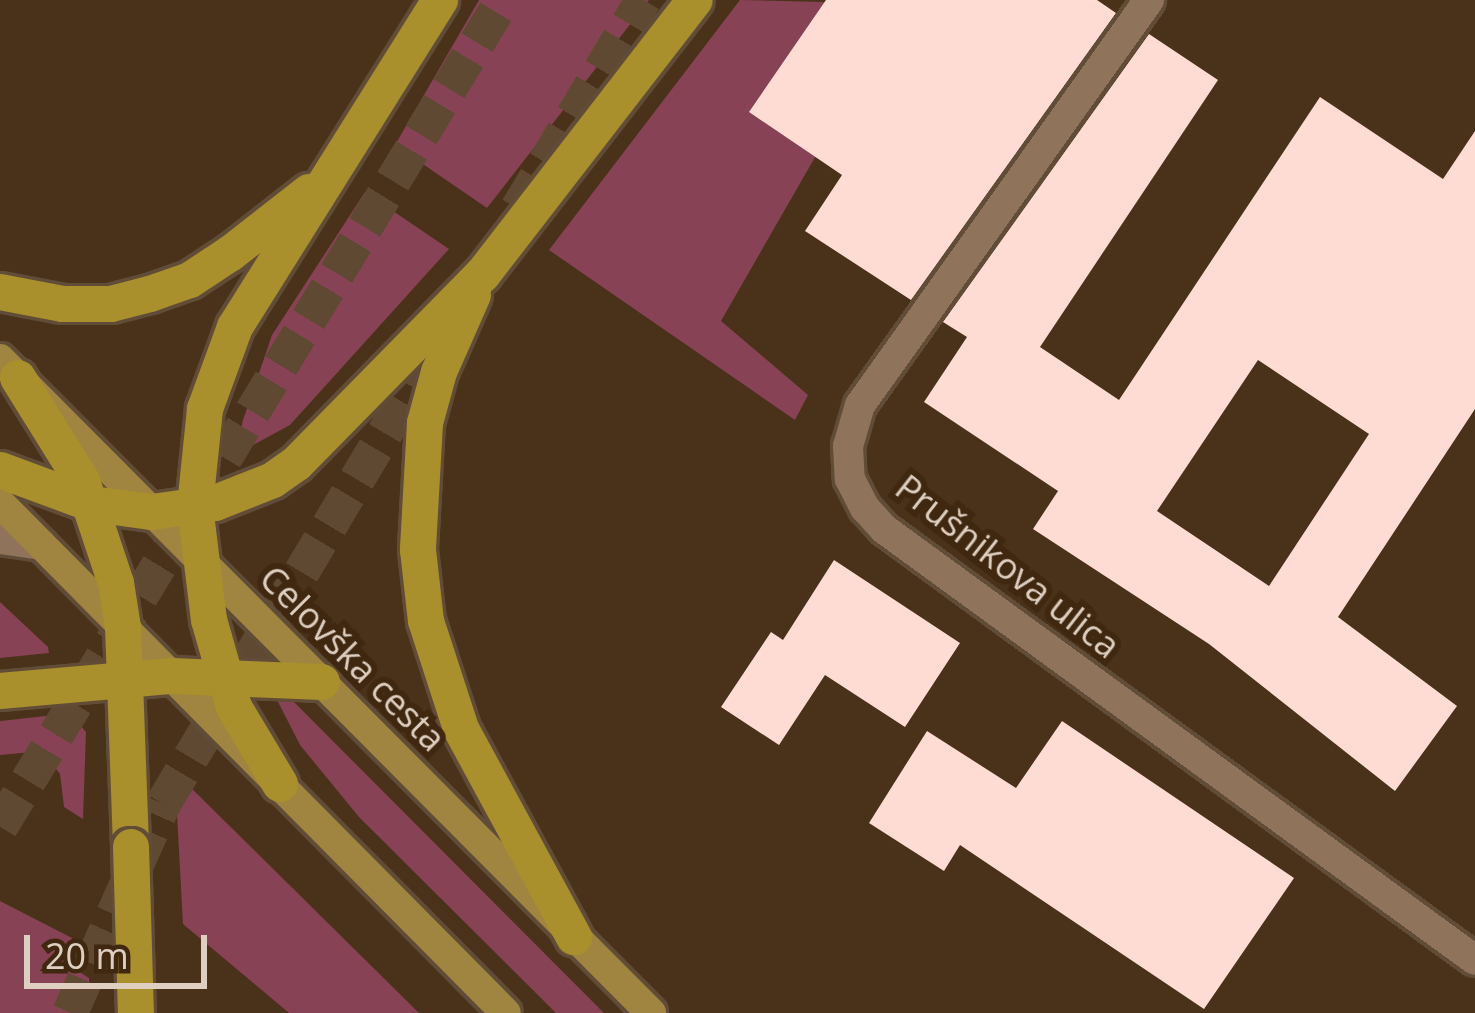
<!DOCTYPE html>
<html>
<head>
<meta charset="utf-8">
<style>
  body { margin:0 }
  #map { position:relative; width:1475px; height:1013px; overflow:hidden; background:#49311a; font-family:"Open Sans",sans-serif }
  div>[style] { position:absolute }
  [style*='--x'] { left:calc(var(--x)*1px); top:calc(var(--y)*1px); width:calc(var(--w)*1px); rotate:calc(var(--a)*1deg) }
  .green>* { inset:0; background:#884255 }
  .building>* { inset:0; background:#fedcd4 }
  .highway-tunnel>* { height:36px; margin-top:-18px; transform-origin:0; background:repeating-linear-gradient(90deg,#5f4933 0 36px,transparent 0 54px) }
  .roads { filter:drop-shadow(3px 0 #604c37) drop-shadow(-3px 0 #604c37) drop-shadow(0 3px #604c37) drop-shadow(0 -3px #604c37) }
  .minor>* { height:30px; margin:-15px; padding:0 15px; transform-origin:15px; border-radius:15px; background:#8f745b }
  .major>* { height:30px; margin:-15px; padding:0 15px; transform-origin:15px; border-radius:15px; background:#9f853f }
  .highway>* { height:36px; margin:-18px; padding:0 18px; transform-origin:18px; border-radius:18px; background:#a9902c }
  .bridges { filter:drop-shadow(3px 0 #604c37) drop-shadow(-3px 0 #604c37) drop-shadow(0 3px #604c37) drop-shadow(0 -3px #604c37) }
  .highway-bridge>* { height:36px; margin:-18px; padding:0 18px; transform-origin:18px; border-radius:18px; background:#a9902c }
  span { translate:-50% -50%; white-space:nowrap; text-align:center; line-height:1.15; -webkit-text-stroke:12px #3f2710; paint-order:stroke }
  .street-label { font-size:36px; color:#decfc1 }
  .scale { position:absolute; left:24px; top:935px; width:183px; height:54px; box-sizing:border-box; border:6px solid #decfc1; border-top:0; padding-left:15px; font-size:36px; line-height:42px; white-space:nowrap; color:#decfc1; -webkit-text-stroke:9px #3f2710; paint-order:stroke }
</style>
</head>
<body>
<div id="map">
  <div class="green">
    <i style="clip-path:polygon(479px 0,649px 0,487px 208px,395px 145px)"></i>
    <i style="clip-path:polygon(740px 0,903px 4px,721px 321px,808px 395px,795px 420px,549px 250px)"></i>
    <i style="clip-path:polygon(365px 192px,449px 249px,290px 425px,242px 451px,238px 442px,243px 420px,272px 335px)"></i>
    <i style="clip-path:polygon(0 602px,48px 647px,49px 653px,0 658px)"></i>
    <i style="clip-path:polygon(280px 688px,604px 1013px,556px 1013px,359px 817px,300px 745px,272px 690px)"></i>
    <i style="clip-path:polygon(55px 715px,72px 716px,86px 732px,83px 819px,64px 807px,60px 774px,47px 757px,32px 752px,0 755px,0 721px)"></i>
    <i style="clip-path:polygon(175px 778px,182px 779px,419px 1013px,289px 1013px,183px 924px)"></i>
    <i style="clip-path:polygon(0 901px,72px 938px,75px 969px,89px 978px,89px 990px,81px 991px,82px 1013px,0 1013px)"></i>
  </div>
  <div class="building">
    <i style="clip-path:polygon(826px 0,1097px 0,1116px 13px,911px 300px,805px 231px,842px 175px,749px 112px)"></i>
    <i style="clip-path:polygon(evenodd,1149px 34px,1218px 80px,1040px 347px,1119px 400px,1320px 97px,1443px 179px,1475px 131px,1475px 409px,1338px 617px,1457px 706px,1395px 791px,1209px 644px,1033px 529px,1058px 491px,924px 402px,967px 337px,943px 322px,1149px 34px,1258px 360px,1369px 434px,1269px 586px,1157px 511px,1258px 360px)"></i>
    <i style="clip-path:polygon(834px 560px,960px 643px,905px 727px,825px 675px,779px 745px,721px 707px,771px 632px,783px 640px)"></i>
    <i style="clip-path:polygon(1062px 721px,1294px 878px,1204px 1009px,960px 845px,944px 871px,869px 823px,927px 731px,1016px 788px)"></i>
  </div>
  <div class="highway-tunnel">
    <i style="--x:518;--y:209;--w:244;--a:-59.1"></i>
    <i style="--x:0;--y:827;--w:968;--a:-58.69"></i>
    <i style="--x:70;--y:1013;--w:229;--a:-66"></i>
    <i style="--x:163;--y:804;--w:548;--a:-59.13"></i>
  </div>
  <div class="roads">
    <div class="minor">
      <i style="--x:1149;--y:0;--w:498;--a:125.5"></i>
      <i style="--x:860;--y:405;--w:43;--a:106.3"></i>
      <i style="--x:848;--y:446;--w:33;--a:87"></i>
      <i style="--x:850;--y:479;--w:33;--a:63"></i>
      <i style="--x:865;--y:508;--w:28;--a:48"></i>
      <i style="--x:884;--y:529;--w:731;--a:36.1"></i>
      <i style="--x:0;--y:539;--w:42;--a:8.1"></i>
    </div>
    <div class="major">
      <i style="--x:0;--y:359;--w:923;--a:45.13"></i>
      <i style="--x:0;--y:503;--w:718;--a:45.23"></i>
    </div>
    <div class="highway">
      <i style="--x:0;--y:292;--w:64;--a:10.8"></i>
      <i style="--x:63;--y:304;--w:48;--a:0"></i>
      <i style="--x:111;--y:304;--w:40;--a:-14.4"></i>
      <i style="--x:150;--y:294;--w:42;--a:-19.3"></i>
      <i style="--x:190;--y:280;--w:49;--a:-33.4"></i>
      <i style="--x:231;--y:253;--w:99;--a:-38"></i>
      <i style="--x:473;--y:295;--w:84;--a:113.8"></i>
      <i style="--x:439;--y:372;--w:53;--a:105.4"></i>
      <i style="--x:425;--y:423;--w:127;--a:93.2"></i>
      <i style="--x:418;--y:550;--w:71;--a:83.6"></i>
      <i style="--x:426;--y:621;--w:114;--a:72"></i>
      <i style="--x:461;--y:729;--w:237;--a:61.5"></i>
      <i style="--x:18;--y:378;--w:121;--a:58.1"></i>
      <i style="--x:82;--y:481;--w:108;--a:71.6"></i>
      <i style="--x:116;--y:583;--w:45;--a:81"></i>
      <i style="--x:123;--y:627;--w:220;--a:87.9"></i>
      <i style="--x:0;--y:470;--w:98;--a:20.3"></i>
      <i style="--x:92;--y:504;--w:61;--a:7.6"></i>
      <i style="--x:152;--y:512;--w:64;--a:-8.1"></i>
      <i style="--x:215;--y:503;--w:62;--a:-21.6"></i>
      <i style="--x:273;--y:480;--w:29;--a:-35"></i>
      <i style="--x:297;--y:463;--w:265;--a:-45.5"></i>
      <i style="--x:483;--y:274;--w:346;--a:-52.3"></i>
      <i style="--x:0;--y:691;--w:173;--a:-5"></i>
      <i style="--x:172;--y:676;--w:150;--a:2.3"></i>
      <i style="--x:280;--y:784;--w:90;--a:-120.9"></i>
      <i style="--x:234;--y:707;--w:91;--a:-106"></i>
      <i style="--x:209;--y:620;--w:115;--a:-97"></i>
      <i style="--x:195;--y:506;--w:98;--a:-84.1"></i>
      <i style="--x:205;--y:409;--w:87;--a:-69.9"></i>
      <i style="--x:235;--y:327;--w:386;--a:-57.9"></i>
    </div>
  </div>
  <div class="bridges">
    <div class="highway-bridge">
      <i style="--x:131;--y:847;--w:166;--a:88.3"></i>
    </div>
  </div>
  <div class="street-label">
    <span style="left:1008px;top:566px;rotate:38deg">Prušnikova ulica</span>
    <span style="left:353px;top:658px;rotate:45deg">Celovška cesta</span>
  </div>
  <div class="scale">20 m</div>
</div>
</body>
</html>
